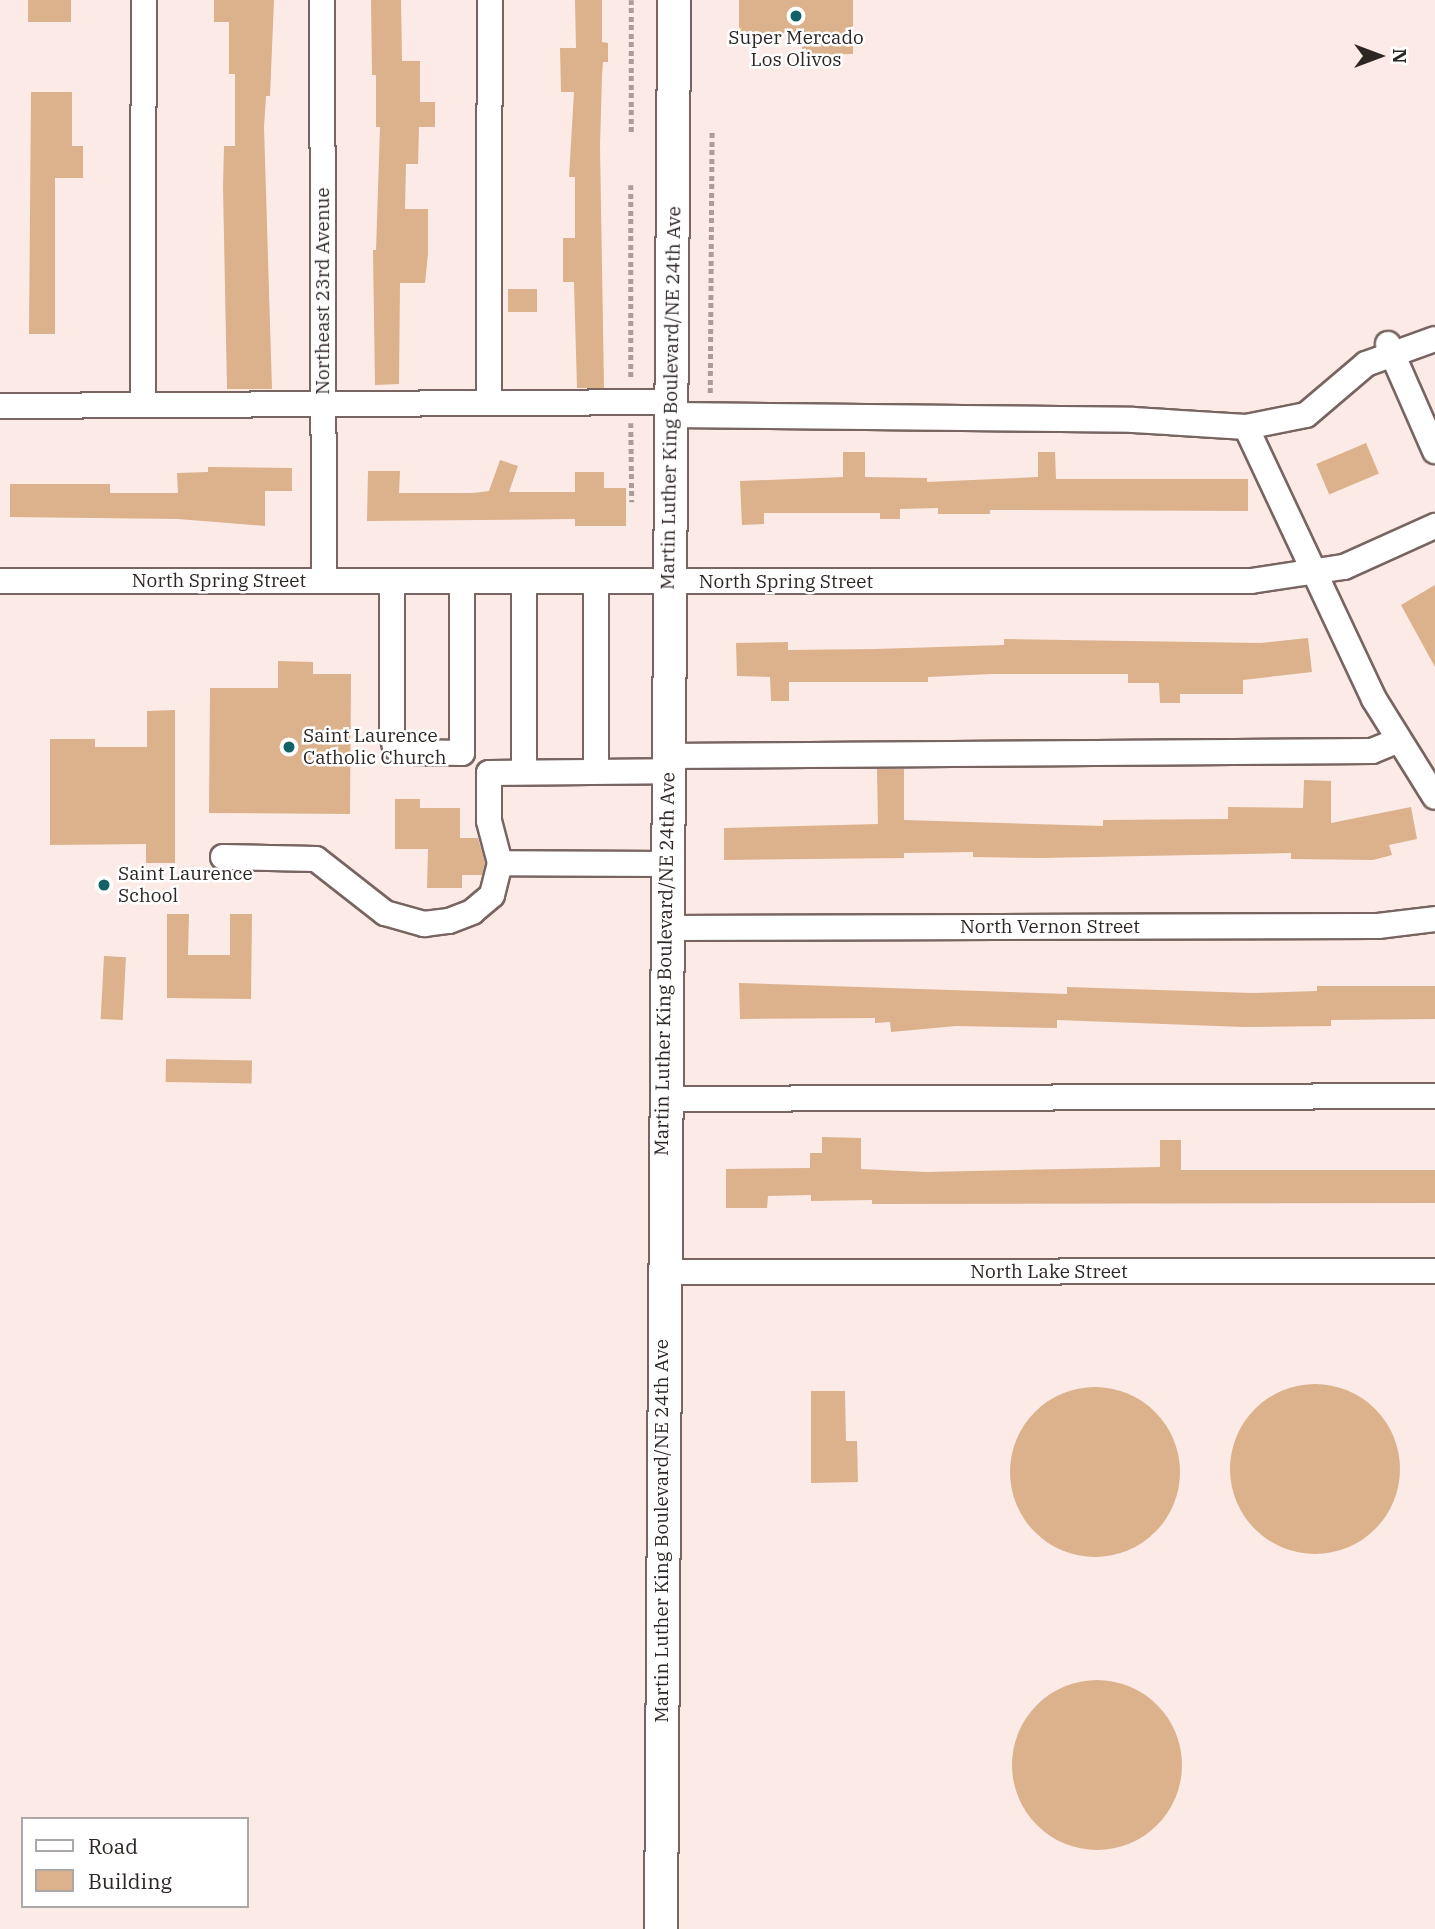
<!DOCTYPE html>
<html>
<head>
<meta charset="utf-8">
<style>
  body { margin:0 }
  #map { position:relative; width:1435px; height:1929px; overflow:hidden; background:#fceae7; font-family:"IBM Plex Serif",serif }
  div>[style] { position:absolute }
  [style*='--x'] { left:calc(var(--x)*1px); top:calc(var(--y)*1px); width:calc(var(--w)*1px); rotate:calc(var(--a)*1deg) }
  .building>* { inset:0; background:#dbb28b; transform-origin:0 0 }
  .round { border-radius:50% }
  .path>* { height:4.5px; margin-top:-2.25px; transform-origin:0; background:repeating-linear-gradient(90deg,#aa9c99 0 5px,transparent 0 8.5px) }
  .roads { filter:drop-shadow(2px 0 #786561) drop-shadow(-2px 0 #786561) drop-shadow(0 2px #786561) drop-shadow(0 -2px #786561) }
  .minor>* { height:24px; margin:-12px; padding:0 12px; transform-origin:12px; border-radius:12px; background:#fff }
  .major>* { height:32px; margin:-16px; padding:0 16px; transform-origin:16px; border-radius:16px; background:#fff }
  .dots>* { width:19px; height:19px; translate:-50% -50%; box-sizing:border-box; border:4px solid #fff; border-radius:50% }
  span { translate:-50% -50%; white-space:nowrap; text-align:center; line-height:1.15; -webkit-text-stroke:5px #fff; paint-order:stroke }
  .poi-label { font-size:19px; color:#2e2624 }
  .left { translate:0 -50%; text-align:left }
  .street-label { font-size:19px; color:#2e2624 }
  .legend { position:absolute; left:21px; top:1817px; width:228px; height:91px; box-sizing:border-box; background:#fff; border:2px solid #aba8a7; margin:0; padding:9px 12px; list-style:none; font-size:21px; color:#2e2624 }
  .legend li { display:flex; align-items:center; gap:14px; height:35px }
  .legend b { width:35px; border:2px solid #aba8a7 }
  .north { position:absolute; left:1344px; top:21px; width:70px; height:70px; -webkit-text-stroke:5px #fff; paint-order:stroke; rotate:90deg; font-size:19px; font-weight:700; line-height:28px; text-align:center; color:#2e2624 }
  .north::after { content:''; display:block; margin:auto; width:24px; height:32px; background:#2e2624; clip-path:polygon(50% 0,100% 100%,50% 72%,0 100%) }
</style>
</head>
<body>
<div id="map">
  <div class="building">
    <i style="left:28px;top:0;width:43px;height:22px"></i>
    <i style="clip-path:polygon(214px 0,274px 0,270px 96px,266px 96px,264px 127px,272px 389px,227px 389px,223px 187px,224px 146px,235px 146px,235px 74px,229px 74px,229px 22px,214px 22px)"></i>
    <i style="clip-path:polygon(371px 0,401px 0,402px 61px,420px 61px,420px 102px,435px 102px,435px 127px,419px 127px,418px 164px,406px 164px,405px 209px,428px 209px,428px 254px,425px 283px,400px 283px,399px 384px,375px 385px,373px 250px,376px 250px,380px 127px,376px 127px,376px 75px,372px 75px)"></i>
    <i style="clip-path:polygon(575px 0,602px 0,602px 42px,608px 43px,608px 62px,603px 62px,602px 75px,600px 146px,604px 388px,577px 388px,574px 282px,563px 282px,563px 238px,575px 238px,575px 177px,569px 177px,574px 92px,561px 92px,560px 48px,576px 48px)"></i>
    <i style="clip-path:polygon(739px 0,853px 0,853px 54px,802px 55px,802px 33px,739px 33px)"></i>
    <i style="clip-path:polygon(31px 92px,72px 92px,72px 146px,83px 146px,83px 178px,55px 178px,55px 334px,29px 334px)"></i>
    <i style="left:508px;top:289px;width:29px;height:23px"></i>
    <i style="left:1366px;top:443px;width:33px;height:54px;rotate:67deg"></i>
    <i style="clip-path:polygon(843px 452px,865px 452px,865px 477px,927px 478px,927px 482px,1038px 477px,1038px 452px,1055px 452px,1056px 479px,1248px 479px,1248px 511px,990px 510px,990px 514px,938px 514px,938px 508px,900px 509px,900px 519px,880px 519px,880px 513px,764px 513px,764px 524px,742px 525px,740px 481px,843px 477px)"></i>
    <i style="clip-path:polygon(500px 460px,518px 466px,509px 492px,575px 492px,575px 472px,604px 472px,604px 488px,626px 488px,626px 526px,575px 526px,575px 519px,367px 521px,368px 471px,400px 471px,399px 493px,473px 493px,489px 491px)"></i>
    <i style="clip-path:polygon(208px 467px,292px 468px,292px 491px,265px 491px,265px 526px,178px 519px,10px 517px,10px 484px,110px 484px,110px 493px,178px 493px,177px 473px,208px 472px)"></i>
    <i style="clip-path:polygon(1435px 585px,1435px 667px,1401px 605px)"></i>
    <i style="clip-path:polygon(1308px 638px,1312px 672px,1243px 680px,1243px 694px,1180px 694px,1180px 703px,1160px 703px,1159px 683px,1128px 683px,1128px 674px,991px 674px,928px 677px,928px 682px,789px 682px,789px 701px,771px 701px,770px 677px,737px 676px,736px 643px,788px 642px,788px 650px,875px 649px,1004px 645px,1004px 639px,1261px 643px)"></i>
    <i style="clip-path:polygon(278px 661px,313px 662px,313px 674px,351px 674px,350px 814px,209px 813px,210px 688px,278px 688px)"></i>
    <i style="clip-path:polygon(175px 710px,175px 863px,146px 863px,146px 844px,50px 845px,50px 739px,95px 739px,95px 747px,147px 747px,147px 711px)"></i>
    <i style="clip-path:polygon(877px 769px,904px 769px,904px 820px,1103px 826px,1103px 820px,1228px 819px,1228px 807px,1303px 808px,1304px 780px,1331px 781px,1331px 823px,1411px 807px,1417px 839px,1389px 845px,1392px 855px,1373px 860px,1291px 859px,1291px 853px,1041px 858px,973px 857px,973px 852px,904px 853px,904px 858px,724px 860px,724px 828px,878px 824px)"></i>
    <i style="clip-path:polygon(395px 799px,420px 799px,420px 808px,460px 808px,460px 838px,478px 838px,485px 863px,482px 875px,462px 875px,462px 888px,427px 888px,428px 849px,395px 849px)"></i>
    <i style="clip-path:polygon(167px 914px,189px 914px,188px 955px,230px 955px,230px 914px,252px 914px,251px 999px,167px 998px)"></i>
    <i style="left:104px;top:956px;width:22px;height:63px;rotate:3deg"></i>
    <i style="clip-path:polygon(739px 983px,1067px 994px,1067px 987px,1252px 993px,1317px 991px,1317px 986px,1435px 986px,1435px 1019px,1331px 1020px,1331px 1026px,1244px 1027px,1057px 1020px,1057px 1028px,956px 1026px,891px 1032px,890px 1022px,875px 1023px,875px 1018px,740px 1019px)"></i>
    <i style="left:166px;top:1059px;width:86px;height:23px;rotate:1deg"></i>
    <i style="clip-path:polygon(822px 1137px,861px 1138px,861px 1169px,926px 1172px,1160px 1167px,1160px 1140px,1181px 1140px,1181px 1170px,1435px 1170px,1435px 1203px,872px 1204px,872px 1200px,811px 1201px,811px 1195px,768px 1196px,767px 1208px,726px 1208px,726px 1169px,810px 1168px,810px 1153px,822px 1153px)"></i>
    <i class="round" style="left:1230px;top:1384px;width:170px;height:170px"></i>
    <i class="round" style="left:1010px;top:1387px;width:170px;height:170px"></i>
    <i style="clip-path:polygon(811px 1391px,845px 1391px,846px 1441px,857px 1441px,858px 1482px,811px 1483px)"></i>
    <i class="round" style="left:1012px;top:1680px;width:170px;height:170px"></i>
  </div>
  <div class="path">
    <i style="--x:631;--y:132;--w:132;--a:-90"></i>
    <i style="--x:631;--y:185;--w:194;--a:90"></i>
    <i style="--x:710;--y:393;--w:262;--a:-89.6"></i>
    <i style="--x:631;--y:423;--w:79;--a:89.3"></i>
  </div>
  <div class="roads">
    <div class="minor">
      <i style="--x:322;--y:0;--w:581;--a:89.8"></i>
      <i style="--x:1388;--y:344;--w:117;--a:66.3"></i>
      <i style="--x:489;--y:403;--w:403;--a:-89.9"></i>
      <i style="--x:143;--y:405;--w:405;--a:-89.9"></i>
      <i style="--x:0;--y:406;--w:672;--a:-0.34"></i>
      <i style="--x:672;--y:415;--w:461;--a:0.6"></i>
      <i style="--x:1133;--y:420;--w:113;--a:3.5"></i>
      <i style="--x:1246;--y:427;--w:301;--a:64.8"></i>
      <i style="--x:1374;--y:699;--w:115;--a:58.1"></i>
      <i style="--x:1246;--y:427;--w:61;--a:-11.3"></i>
      <i style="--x:1306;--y:415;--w:79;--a:-40.4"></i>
      <i style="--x:1366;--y:364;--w:73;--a:-19.9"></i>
      <i style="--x:0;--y:581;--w:1251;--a:0"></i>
      <i style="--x:1251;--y:581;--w:94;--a:-8.6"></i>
      <i style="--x:1344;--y:567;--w:100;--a:-24.3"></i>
      <i style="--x:392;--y:582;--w:152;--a:90"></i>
      <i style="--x:392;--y:734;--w:13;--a:77"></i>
      <i style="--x:395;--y:747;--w:12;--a:24"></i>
      <i style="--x:406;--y:752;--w:56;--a:1"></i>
      <i style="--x:462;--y:753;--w:171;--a:-90"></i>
      <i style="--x:524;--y:582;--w:190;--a:90"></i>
      <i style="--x:596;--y:582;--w:189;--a:90"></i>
      <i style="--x:667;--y:756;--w:705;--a:-0.41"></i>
      <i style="--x:1372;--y:751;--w:27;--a:-22"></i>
      <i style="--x:223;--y:857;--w:93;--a:1.2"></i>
      <i style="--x:316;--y:859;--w:88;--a:38"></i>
      <i style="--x:385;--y:913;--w:41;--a:15.8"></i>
      <i style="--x:424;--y:924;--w:25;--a:-7"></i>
      <i style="--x:449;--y:921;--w:25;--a:-21"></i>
      <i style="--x:472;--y:912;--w:26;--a:-40"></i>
      <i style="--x:492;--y:895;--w:33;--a:-76"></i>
      <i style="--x:666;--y:864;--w:166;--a:-179.7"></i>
      <i style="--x:500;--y:863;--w:43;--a:-104.7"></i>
      <i style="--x:489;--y:821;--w:48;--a:-90"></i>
      <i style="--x:489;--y:773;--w:178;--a:-0.6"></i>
      <i style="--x:665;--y:928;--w:713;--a:-0.16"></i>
      <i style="--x:1378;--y:926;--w:57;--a:-7"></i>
      <i style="--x:664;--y:1099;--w:771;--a:-0.22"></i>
      <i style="--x:663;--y:1272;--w:772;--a:-0.07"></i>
    </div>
    <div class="major">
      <i style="--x:661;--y:1929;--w:1929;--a:-89.61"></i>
    </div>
  </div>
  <div class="dots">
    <i style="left:796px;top:16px;background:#126267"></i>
    <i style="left:289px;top:747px;background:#126267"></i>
    <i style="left:104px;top:885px;background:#126267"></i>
  </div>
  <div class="poi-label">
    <span style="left:796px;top:49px">Super Mercado<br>Los Olivos</span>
    <span class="left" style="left:303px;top:747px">Saint Laurence<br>Catholic Church</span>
    <span class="left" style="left:118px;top:885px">Saint Laurence<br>School</span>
  </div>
  <div class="street-label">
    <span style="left:323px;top:291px;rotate:-90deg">Northeast 23rd Avenue</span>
    <span style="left:671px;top:398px;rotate:-89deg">Martin Luther King Boulevard/NE 24th Ave</span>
    <span style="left:219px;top:581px">North Spring Street</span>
    <span style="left:786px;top:582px">North Spring Street</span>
    <span style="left:1050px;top:927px">North Vernon Street</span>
    <span style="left:665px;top:964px;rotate:-89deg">Martin Luther King Boulevard/NE 24th Ave</span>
    <span style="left:1049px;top:1272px">North Lake Street</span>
    <span style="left:662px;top:1531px;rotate:-90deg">Martin Luther King Boulevard/NE 24th Ave</span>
  </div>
  <ul class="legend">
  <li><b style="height:9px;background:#fff"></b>Road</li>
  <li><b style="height:19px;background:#dbb28b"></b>Building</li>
  </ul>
  <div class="north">N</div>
</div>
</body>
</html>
